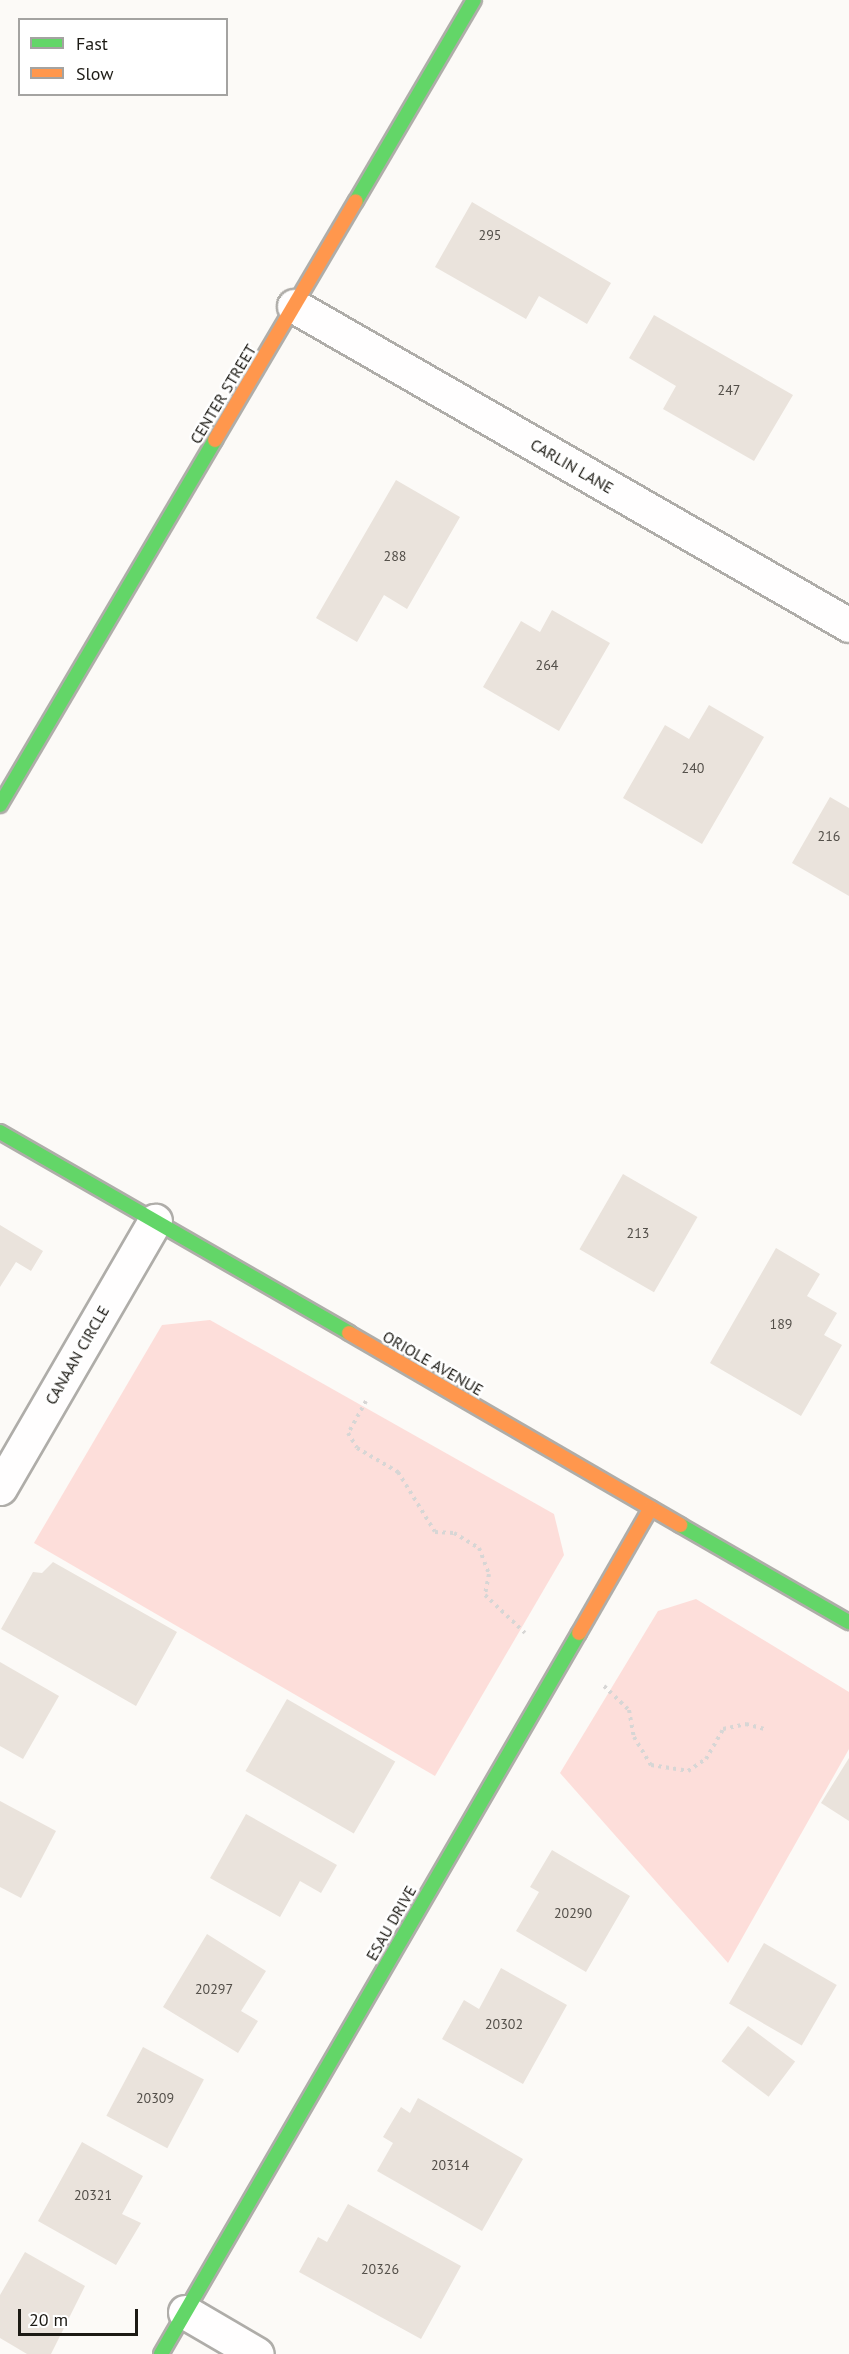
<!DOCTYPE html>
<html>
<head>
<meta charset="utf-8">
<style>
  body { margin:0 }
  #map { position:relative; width:849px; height:2354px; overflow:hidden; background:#fcfaf7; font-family:"PT Sans",sans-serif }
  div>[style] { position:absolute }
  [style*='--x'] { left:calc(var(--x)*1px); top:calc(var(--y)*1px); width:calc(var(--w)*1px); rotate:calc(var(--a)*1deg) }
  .green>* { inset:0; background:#fddeda }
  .building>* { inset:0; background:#eae3dc; transform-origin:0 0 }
  .path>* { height:4px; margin-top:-2px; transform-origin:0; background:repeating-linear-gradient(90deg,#d7d6d5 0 3px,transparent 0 7.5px) }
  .roads { filter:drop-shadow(2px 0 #afada9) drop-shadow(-2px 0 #afada9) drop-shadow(0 2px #afada9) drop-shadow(0 -2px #afada9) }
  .street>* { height:33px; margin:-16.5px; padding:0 16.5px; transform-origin:16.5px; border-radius:16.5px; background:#fffefe }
  .fast>* { height:14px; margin:-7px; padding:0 7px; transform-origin:7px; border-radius:7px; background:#63d668 }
  .slow>* { height:14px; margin:-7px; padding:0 7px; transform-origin:7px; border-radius:7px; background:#ff974d }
  span { translate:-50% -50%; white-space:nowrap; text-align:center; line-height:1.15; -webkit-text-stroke:5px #fff; paint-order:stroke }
  .number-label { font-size:14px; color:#524e48 }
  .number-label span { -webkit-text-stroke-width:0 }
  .street-label { font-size:16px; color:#1c1a14 }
  .legend { position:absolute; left:18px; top:18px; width:210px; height:78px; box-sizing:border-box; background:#fff; border:2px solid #a4a3a1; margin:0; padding:8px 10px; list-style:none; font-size:18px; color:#1c1a14 }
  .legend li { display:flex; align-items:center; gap:12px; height:30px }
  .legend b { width:30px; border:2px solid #a4a3a1 }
  .scale { position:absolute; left:18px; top:2309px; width:120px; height:27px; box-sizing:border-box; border:3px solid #1c1a14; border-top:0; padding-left:8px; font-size:18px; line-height:21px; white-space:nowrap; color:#1c1a14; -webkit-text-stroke:4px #fff; paint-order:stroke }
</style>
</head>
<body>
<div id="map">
  <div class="green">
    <i style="clip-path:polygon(210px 1320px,554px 1514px,564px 1555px,435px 1776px,34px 1543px,162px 1325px)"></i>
    <i style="clip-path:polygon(696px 1599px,849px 1692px,849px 1749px,728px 1963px,560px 1773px,658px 1611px)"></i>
  </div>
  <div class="building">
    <i style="clip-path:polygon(472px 202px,611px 283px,587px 324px,539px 296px,526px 319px,435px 267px)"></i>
    <i style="clip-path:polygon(654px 315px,793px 395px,754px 461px,663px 409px,676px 386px,629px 358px)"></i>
    <i style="clip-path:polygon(396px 480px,460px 517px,407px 609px,384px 595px,357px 642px,316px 618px)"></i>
    <i style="clip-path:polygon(552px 610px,610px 643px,559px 731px,483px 687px,521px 621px,540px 632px)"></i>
    <i style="clip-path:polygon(709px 705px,764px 737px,702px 844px,623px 798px,665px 725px,689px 739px)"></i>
    <i style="clip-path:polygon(830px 797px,849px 808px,849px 896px,792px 863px)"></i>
    <i style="left:623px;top:1174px;width:86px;height:87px;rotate:30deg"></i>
    <i style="clip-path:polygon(0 1225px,43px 1251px,31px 1271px,16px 1262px,0 1287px)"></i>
    <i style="clip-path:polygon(776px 1248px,820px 1274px,807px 1296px,837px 1313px,824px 1335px,842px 1345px,801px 1416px,710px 1363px)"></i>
    <i style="clip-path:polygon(53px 1562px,177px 1632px,136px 1706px,1px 1629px,33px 1572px,42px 1573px)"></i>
    <i style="clip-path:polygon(0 1662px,59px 1696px,23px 1759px,0 1746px)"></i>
    <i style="left:287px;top:1699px;width:125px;height:83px;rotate:30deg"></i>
    <i style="clip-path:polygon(849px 1758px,849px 1821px,821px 1803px)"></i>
    <i style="clip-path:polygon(0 1801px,56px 1831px,21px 1898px,0 1887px)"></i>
    <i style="clip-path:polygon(246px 1814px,337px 1865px,321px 1893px,300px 1881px,280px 1917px,210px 1878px)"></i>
    <i style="clip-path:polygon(552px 1850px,630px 1896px,586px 1972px,516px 1931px,539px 1892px,530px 1887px)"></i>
    <i style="clip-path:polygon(207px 1934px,266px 1971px,241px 2011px,258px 2021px,238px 2053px,163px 2007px)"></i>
    <i style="left:764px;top:1943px;width:84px;height:70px;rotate:30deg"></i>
    <i style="clip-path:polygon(501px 1968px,567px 2005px,523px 2084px,442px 2039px,464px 2000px,479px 2009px)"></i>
    <i style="left:748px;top:2026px;width:59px;height:44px;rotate:37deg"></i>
    <i style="left:143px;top:2047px;width:69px;height:78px;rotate:28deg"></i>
    <i style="clip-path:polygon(418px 2098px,523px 2159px,482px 2231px,377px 2171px,393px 2143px,383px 2137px,401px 2107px,410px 2113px)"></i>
    <i style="clip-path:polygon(82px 2142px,143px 2176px,122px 2214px,141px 2223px,116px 2265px,38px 2221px)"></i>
    <i style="clip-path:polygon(348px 2204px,461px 2266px,421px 2339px,299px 2272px,318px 2237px,327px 2242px)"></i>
    <i style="clip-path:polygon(25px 2252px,85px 2286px,51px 2354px,27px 2354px,0 2338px,0 2295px)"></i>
  </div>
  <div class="path">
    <i style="--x:366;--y:1401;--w:37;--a:119"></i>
    <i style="--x:348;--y:1433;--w:17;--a:59"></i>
    <i style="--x:357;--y:1448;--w:48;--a:30.3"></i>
    <i style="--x:398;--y:1472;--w:70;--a:58.3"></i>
    <i style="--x:435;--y:1532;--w:19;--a:3"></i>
    <i style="--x:454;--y:1533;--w:29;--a:31"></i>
    <i style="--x:479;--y:1548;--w:28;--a:69"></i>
    <i style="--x:489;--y:1574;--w:21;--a:101"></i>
    <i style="--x:485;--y:1595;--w:55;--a:43.5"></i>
    <i style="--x:604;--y:1686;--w:35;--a:44"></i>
    <i style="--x:629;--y:1710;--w:27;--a:80"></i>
    <i style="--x:634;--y:1737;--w:33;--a:59"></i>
    <i style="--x:651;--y:1765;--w:37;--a:9"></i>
    <i style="--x:688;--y:1771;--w:22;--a:-34"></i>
    <i style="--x:706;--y:1759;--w:34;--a:-60"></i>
    <i style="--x:723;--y:1729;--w:24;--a:-12"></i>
    <i style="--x:746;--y:1724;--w:20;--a:15"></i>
  </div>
  <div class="roads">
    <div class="street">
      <i style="--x:294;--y:306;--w:640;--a:29.89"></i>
      <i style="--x:0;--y:1488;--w:309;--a:-59.9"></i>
      <i style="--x:185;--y:2312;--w:83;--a:30.3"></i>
    </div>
    <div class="fast">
      <i style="--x:356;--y:201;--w:233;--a:-59.6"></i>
      <i style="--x:0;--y:805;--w:424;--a:-59.5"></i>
      <i style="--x:0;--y:1132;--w:403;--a:29.9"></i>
      <i style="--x:680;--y:1525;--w:195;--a:29.9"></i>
      <i style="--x:161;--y:2354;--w:833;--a:-59.9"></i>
    </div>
    <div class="slow">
      <i style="--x:215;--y:440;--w:277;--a:-59.5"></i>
      <i style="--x:349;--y:1333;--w:383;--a:30.1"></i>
      <i style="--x:579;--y:1633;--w:144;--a:-60.1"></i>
    </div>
  </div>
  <div class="number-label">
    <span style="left:490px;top:235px">295</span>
    <span style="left:729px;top:390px">247</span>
    <span style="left:395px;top:556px">288</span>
    <span style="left:547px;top:665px">264</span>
    <span style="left:693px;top:768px">240</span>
    <span style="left:829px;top:836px">216</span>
    <span style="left:638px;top:1233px">213</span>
    <span style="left:781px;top:1324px">189</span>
    <span style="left:573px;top:1913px">20290</span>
    <span style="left:214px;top:1989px">20297</span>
    <span style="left:504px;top:2024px">20302</span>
    <span style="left:155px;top:2098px">20309</span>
    <span style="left:450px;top:2165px">20314</span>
    <span style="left:93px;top:2195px">20321</span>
    <span style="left:380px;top:2269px">20326</span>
  </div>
  <div class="street-label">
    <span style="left:223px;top:394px;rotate:-59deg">CENTER STREET</span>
    <span style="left:572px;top:466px;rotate:30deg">CARLIN LANE</span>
    <span style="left:77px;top:1355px;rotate:-60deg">CANAAN CIRCLE</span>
    <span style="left:433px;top:1363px;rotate:30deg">ORIOLE AVENUE</span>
    <span style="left:391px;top:1923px;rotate:-60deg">ESAU DRIVE</span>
  </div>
  <ul class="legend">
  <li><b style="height:8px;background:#63d668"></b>Fast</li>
  <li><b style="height:8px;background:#ff974d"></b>Slow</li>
  </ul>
  <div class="scale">20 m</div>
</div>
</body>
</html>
